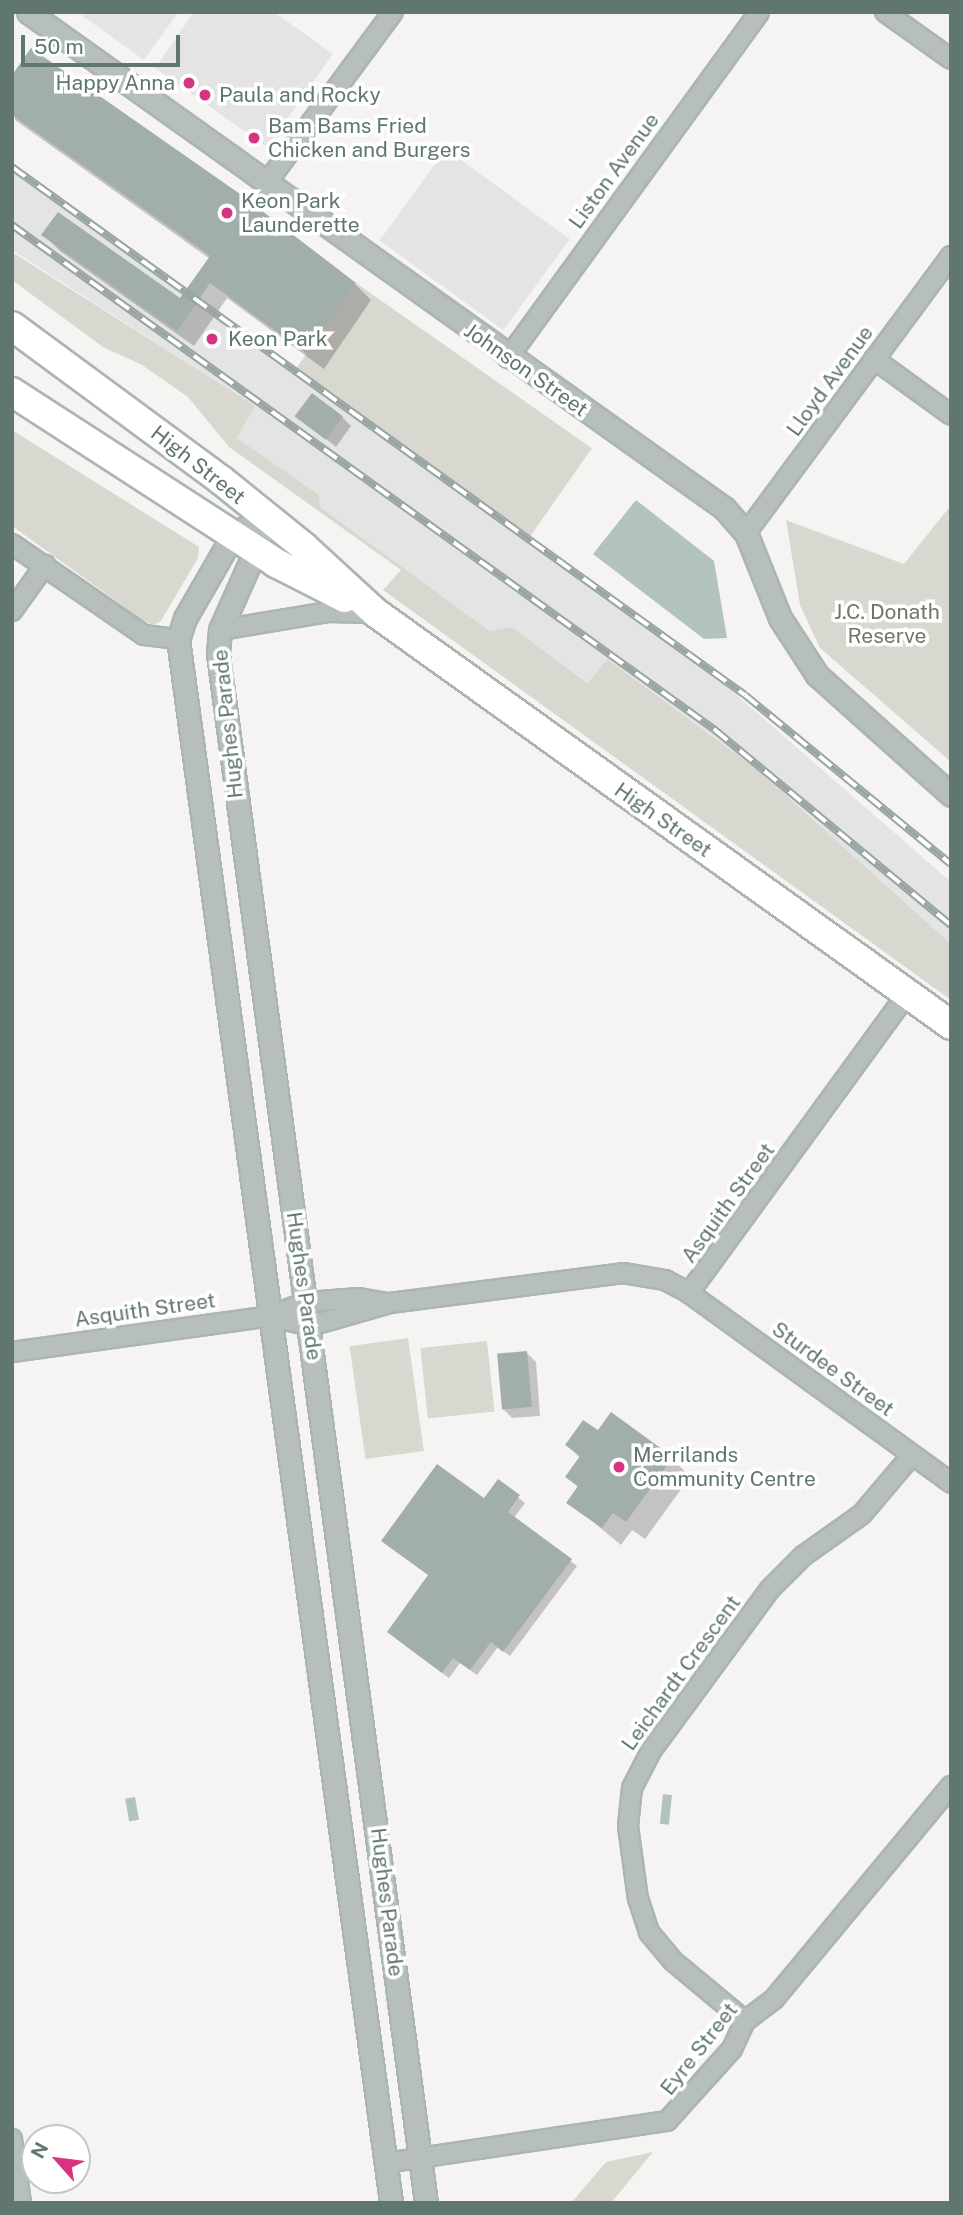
<!DOCTYPE html>
<html>
<head>
<meta charset="utf-8">
<style>
  body { margin:0 }
  #map { position:relative; width:963px; height:2215px; overflow:hidden; background:#f6f4f3; font-family:"Public Sans",sans-serif }
  div>[style] { position:absolute }
  [style*='--x'] { left:calc(var(--x)*1px); top:calc(var(--y)*1px); width:calc(var(--w)*1px); rotate:calc(var(--a)*1deg) }
  .built>* { inset:0; background:#e4e4e4; transform-origin:0 0 }
  .green>* { inset:0; background:#d9d8d0; transform-origin:0 0 }
  .water>* { inset:0; background:#b2c3bc; transform-origin:0 0 }
  .shadow>* { inset:0; background:#0003 }
  .building>* { inset:0; background:#a1aeaa; transform-origin:0 0 }
  .roads { filter:drop-shadow(2px 0 #abb5b2) drop-shadow(-2px 0 #abb5b2) drop-shadow(0 2px #abb5b2) drop-shadow(0 -2px #abb5b2) }
  .minor>* { height:18px; margin:-9px; padding:0 9px; transform-origin:9px; border-radius:9px; background:#b7bfbd }
  .tertiary>* { height:21px; margin:-10.5px; padding:0 10.5px; transform-origin:10.5px; border-radius:10.5px; background:#b7bfbd }
  .primary>* { height:28px; margin:-14px; padding:0 14px; transform-origin:14px; border-radius:14px; background:#fff }
  .rail>* { height:8px; margin-top:-4px; transform-origin:0; background:repeating-linear-gradient(90deg,#fff 0 16px,#98a5a2 0 32px); box-sizing:border-box; border-block:2px solid #98a5a2 }
  .dots>* { width:19px; height:19px; translate:-50% -50%; box-sizing:border-box; border:4px solid #fff; border-radius:50% }
  span { translate:-50% -50%; white-space:nowrap; text-align:center; line-height:1.15; -webkit-text-stroke:7px #fff; paint-order:stroke }
  .poi-label { font-size:21px; color:#5f7770 }
  .right { translate:-100% -50%; text-align:right }
  .left { translate:0 -50%; text-align:left }
  .street-label { font-size:21px; color:#5f7770 }
  .park-label { font-size:21px; color:#737562 }
  .frame { position:absolute; inset:0; border:14px solid #5f7770; pointer-events:none }
  .north { position:absolute; left:21px; top:2124px; width:70px; height:70px; box-sizing:border-box; background:#fff; border:2px solid #bfc9c6; border-radius:50%; rotate:298deg; font-size:19px; font-weight:700; line-height:28px; text-align:center; color:#5f7770 }
  .north::after { content:''; display:block; margin:auto; width:24px; height:32px; background:#d63483; clip-path:polygon(50% 0,100% 100%,50% 72%,0 100%) }
  .scale { position:absolute; left:21px; top:35px; width:159px; height:32px; box-sizing:border-box; border:4px solid #5f7770; border-top:0; padding-left:9px; font-size:21px; line-height:24px; white-space:nowrap; color:#5f7770; -webkit-text-stroke:5px #fff; paint-order:stroke }
</style>
</head>
<body>
<div id="map">
  <div class="built">
    <i style="clip-path:polygon(77px 12px,174px 12px,177px 14px,144px 60px)"></i>
    <i style="clip-path:polygon(194px 12px,274px 12px,333px 54px,267px 147px,155px 68px)"></i>
    <i style="left:446px;top:149px;width:153px;height:113px;rotate:36deg"></i>
    <i style="clip-path:polygon(12px 172px,488px 507px,702px 665px,951px 882px,951px 944px,758px 770px,607px 659px,589px 683px,511px 628px,490px 631px,320px 507px,318px 495px,237px 438px,254px 406px,12px 250px)"></i>
  </div>
  <div class="green">
    <i style="clip-path:polygon(12px 252px,255px 406px,237px 438px,319px 495px,320px 507px,490px 631px,511px 627px,588px 683px,607px 659px,758px 770px,951px 944px,951px 1000px,383px 590px,401px 570px,229px 447px,188px 397px,142px 365px,103px 347px,12px 280px)"></i>
    <i style="left:356px;top:283px;width:288px;height:108px;rotate:35deg"></i>
    <i style="clip-path:polygon(12px 430px,199px 547px,198px 558px,161px 621px,153px 625px,141px 619px,12px 526px)"></i>
    <i style="clip-path:polygon(951px 505px,951px 762px,820px 648px,800px 605px,786px 520px,904px 564px)"></i>
    <i style="left:408px;top:1338px;width:114px;height:59px;rotate:82deg"></i>
    <i style="left:487px;top:1341px;width:71px;height:67px;rotate:84deg"></i>
    <i style="clip-path:polygon(653px 2152px,611px 2203px,571px 2203px,606px 2162px)"></i>
  </div>
  <div class="water">
    <i style="clip-path:polygon(636px 500px,714px 561px,727px 638px,704px 639px,593px 554px)"></i>
    <i style="left:663px;top:1794px;width:9px;height:30px;rotate:6deg"></i>
    <i style="left:135px;top:1797px;width:23px;height:10px;rotate:80deg"></i>
  </div>
  <div class="shadow">
    <i style="clip-path:polygon(12px 82px,355px 284px,371px 300px,324px 369px,227px 298px,194px 346px,60px 251px,44px 235px,180px 301px,210px 259px,15px 120px)"></i>
    <i style="clip-path:polygon(298px 416px,342px 417px,351px 426px,336px 447px)"></i>
    <i style="clip-path:polygon(527px 1353px,536px 1362px,540px 1416px,512px 1418px,503px 1409px)"></i>
    <i style="clip-path:polygon(598px 1433px,672px 1458px,690px 1477px,645px 1539px,632px 1530px,621px 1545px,569px 1502px,579px 1488px,567px 1477px,580px 1458px,567px 1445px)"></i>
    <i style="clip-path:polygon(499px 1482px,525px 1503px,514px 1518px,577px 1566px,510px 1656px,498px 1647px,477px 1675px,460px 1663px,449px 1678px,395px 1638px)"></i>
  </div>
  <div class="building">
    <i style="clip-path:polygon(31px 48px,240px 194px,356px 283px,307px 354px,210px 283px,177px 331px,41px 235px,58px 212px,180px 298px,210px 256px,12px 115px,12px 75px)"></i>
    <i style="left:312px;top:393px;width:39px;height:29px;rotate:37deg"></i>
    <i style="left:527px;top:1351px;width:56px;height:30px;rotate:85deg"></i>
    <i style="clip-path:polygon(611px 1412px,673px 1457px,626px 1522px,613px 1513px,602px 1528px,566px 1503px,578px 1486px,565px 1477px,580px 1456px,565px 1445px,583px 1420px,598px 1430px)"></i>
    <i style="clip-path:polygon(437px 1464px,484px 1498px,498px 1479px,520px 1495px,508px 1512px,572px 1559px,503px 1652px,491px 1642px,470px 1670px,453px 1658px,442px 1673px,387px 1632px,428px 1575px,381px 1541px)"></i>
  </div>
  <div class="roads">
    <div class="minor">
      <i style="--x:885;--y:12;--w:81;--a:35.5"></i>
      <i style="--x:265;--y:185;--w:215;--a:-53.5"></i>
      <i style="--x:508;--y:358;--w:427;--a:-54"></i>
      <i style="--x:874;--y:359;--w:95;--a:36"></i>
      <i style="--x:746;--y:533;--w:345;--a:-53.5"></i>
      <i style="--x:12;--y:544;--w:160;--a:34.6"></i>
      <i style="--x:144;--y:635;--w:34;--a:7"></i>
      <i style="--x:12;--y:611;--w:57;--a:-54.3"></i>
      <i style="--x:220;--y:630;--w:109;--a:-9.5"></i>
      <i style="--x:328;--y:612;--w:48;--a:1.2"></i>
      <i style="--x:689;--y:1293;--w:324;--a:35.9"></i>
      <i style="--x:270;--y:1316;--w:41;--a:14"></i>
      <i style="--x:310;--y:1326;--w:83;--a:-16"></i>
      <i style="--x:390;--y:1303;--w:235;--a:-7.3"></i>
      <i style="--x:623;--y:1273;--w:43;--a:9.5"></i>
      <i style="--x:665;--y:1280;--w:27;--a:28"></i>
      <i style="--x:689;--y:1293;--w:370;--a:-53.9"></i>
      <i style="--x:12;--y:1352;--w:260;--a:-7.9"></i>
      <i style="--x:270;--y:1316;--w:40;--a:-21"></i>
      <i style="--x:307;--y:1302;--w:52;--a:-4.4"></i>
      <i style="--x:359;--y:1298;--w:29;--a:10"></i>
      <i style="--x:745;--y:2021;--w:94;--a:-140.2"></i>
      <i style="--x:673;--y:1961;--w:38;--a:-130"></i>
      <i style="--x:649;--y:1932;--w:35;--a:-108"></i>
      <i style="--x:638;--y:1899;--w:74;--a:-97.8"></i>
      <i style="--x:628;--y:1826;--w:38;--a:-84"></i>
      <i style="--x:632;--y:1788;--w:42;--a:-62.8"></i>
      <i style="--x:651;--y:1751;--w:201;--a:-53.7"></i>
      <i style="--x:770;--y:1589;--w:47;--a:-45"></i>
      <i style="--x:803;--y:1556;--w:72;--a:-35.4"></i>
      <i style="--x:862;--y:1514;--w:77;--a:-49.7"></i>
      <i style="--x:12;--y:2139;--w:65;--a:82"></i>
      <i style="--x:385;--y:2163;--w:285;--a:-8.5"></i>
      <i style="--x:667;--y:2121;--w:97;--a:-47.9"></i>
      <i style="--x:732;--y:2049;--w:31;--a:-65"></i>
      <i style="--x:745;--y:2021;--w:36;--a:-37"></i>
      <i style="--x:774;--y:1999;--w:277;--a:-50.3"></i>
    </div>
    <div class="tertiary">
      <i style="--x:28;--y:12;--w:855;--a:35.48"></i>
      <i style="--x:724;--y:508;--w:33;--a:49"></i>
      <i style="--x:746;--y:533;--w:92;--a:68.2"></i>
      <i style="--x:780;--y:618;--w:68;--a:57"></i>
      <i style="--x:817;--y:675;--w:180;--a:41.8"></i>
      <i style="--x:263;--y:517;--w:35;--a:149"></i>
      <i style="--x:233;--y:535;--w:96;--a:120"></i>
      <i style="--x:185;--y:618;--w:22;--a:108"></i>
      <i style="--x:178;--y:639;--w:1578;--a:82.24"></i>
      <i style="--x:260;--y:540;--w:98;--a:114"></i>
      <i style="--x:220;--y:630;--w:24;--a:95"></i>
      <i style="--x:218;--y:654;--w:1563;--a:82.35"></i>
    </div>
    <div class="primary">
      <i style="--x:12;--y:326;--w:260;--a:36.4"></i>
      <i style="--x:221;--y:480;--w:107;--a:38.9"></i>
      <i style="--x:304;--y:547;--w:98;--a:42.5"></i>
      <i style="--x:376;--y:613;--w:707;--a:35.62"></i>
      <i style="--x:12;--y:392;--w:315;--a:32.9"></i>
      <i style="--x:276;--y:563;--w:77;--a:26.9"></i>
    </div>
  </div>
  <div class="rail">
    <i style="--x:12;--y:167;--w:903;--a:35.77"></i>
    <i style="--x:745;--y:695;--w:266;--a:39.4"></i>
    <i style="--x:12;--y:225;--w:866;--a:35.69"></i>
    <i style="--x:715;--y:730;--w:306;--a:39.6"></i>
  </div>
  <div class="dots">
    <i style="left:189px;top:83px;background:#d63483"></i>
    <i style="left:205px;top:95px;background:#d63483"></i>
    <i style="left:254px;top:138px;background:#d63483"></i>
    <i style="left:227px;top:213px;background:#d63483"></i>
    <i style="left:212px;top:339px;background:#d63483"></i>
    <i style="left:619px;top:1467px;background:#d63483"></i>
  </div>
  <div class="poi-label">
    <span class="right" style="left:175px;top:83px">Happy Anna</span>
    <span class="left" style="left:219px;top:95px">Paula and Rocky</span>
    <span class="left" style="left:268px;top:138px">Bam Bams Fried<br>Chicken and Burgers</span>
    <span class="left" style="left:241px;top:213px">Keon Park<br>Launderette</span>
    <span class="left" style="left:228px;top:339px">Keon Park</span>
    <span class="left" style="left:633px;top:1467px">Merrilands<br>Community Centre</span>
  </div>
  <div class="street-label">
    <span style="left:614px;top:171px;rotate:-54deg">Liston Avenue</span>
    <span style="left:526px;top:370px;rotate:35deg">Johnson Street</span>
    <span style="left:830px;top:381px;rotate:-54deg">Lloyd Avenue</span>
    <span style="left:198px;top:465px;rotate:38deg">High Street</span>
    <span style="left:228px;top:724px;rotate:-96deg">Hughes Parade</span>
    <span style="left:663px;top:820px;rotate:35deg">High Street</span>
    <span style="left:728px;top:1203px;rotate:-54deg">Asquith Street</span>
    <span style="left:304px;top:1286px;rotate:82deg">Hughes Parade</span>
    <span style="left:145px;top:1310px;rotate:-8deg">Asquith Street</span>
    <span style="left:833px;top:1369px;rotate:36deg">Sturdee Street</span>
    <span style="left:681px;top:1673px;rotate:-54deg">Leichardt Crescent</span>
    <span style="left:387px;top:1902px;rotate:83deg">Hughes Parade</span>
    <span style="left:699px;top:2049px;rotate:-52deg">Eyre Street</span>
  </div>
  <div class="park-label">
    <span style="left:887px;top:624px">J.C. Donath<br>Reserve</span>
  </div>
  <div class="frame"></div>
  <div class="north">N</div>
  <div class="scale">50 m</div>
</div>
</body>
</html>
